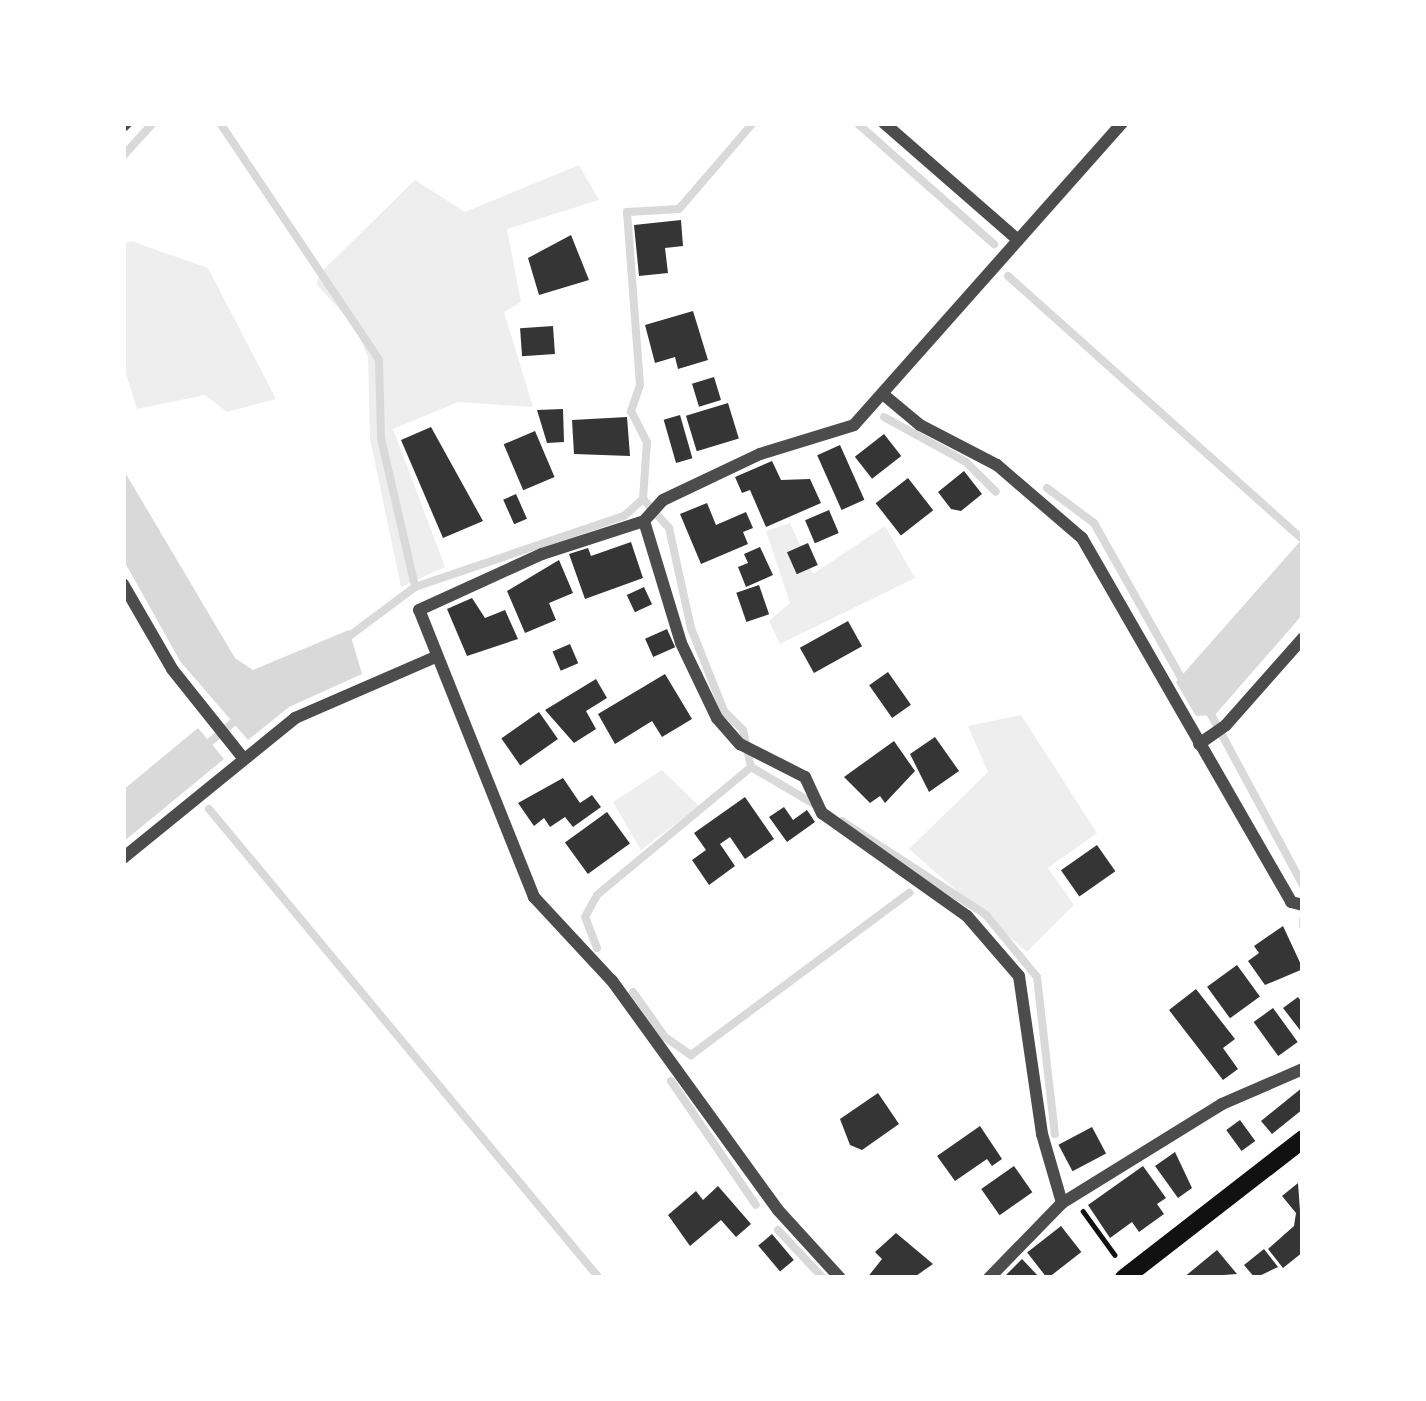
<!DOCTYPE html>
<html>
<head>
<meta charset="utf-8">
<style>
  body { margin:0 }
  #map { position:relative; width:1426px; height:1401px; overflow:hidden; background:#fff; font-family:Figtree,sans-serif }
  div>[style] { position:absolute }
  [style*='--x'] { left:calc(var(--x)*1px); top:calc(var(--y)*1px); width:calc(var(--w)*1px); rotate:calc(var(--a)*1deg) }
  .green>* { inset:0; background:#eee }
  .water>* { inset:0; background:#d9d9d9 }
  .stream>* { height:8px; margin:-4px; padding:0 4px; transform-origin:4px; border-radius:4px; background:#d9d9d9 }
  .building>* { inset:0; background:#353535; transform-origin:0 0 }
  .path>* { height:4.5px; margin:-2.25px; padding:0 2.25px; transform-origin:2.25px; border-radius:2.25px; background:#111 }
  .minor>* { height:12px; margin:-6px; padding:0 6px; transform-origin:6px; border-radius:6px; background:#4c4c4c }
  .primary>* { height:18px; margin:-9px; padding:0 9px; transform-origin:9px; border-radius:9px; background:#111 }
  span { translate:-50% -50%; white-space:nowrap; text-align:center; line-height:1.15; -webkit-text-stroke:9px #fff; paint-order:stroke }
  .frame { position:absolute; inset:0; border:126px solid #fff; pointer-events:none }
</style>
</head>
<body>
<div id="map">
  <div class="green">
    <i style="clip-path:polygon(579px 165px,599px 200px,507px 229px,521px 302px,504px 312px,533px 407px,458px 402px,393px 429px,445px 567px,401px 587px,370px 439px,368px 357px,354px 325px,316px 284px,320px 273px,415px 180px,465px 212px)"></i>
    <i style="clip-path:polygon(131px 241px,208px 268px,276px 399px,227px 412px,205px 395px,137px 409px,123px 364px,123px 244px)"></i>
    <i style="clip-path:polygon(790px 523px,813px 574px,885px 526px,915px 578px,780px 644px,769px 621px,790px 603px,766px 531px)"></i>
    <i style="clip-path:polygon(1021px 715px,1097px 833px,1048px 868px,1074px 905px,1027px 952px,909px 849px,988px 772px,968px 726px)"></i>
    <i style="clip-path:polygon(662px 770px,699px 806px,641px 850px,613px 802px)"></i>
  </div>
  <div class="water">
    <i style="clip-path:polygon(123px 469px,235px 658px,253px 670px,349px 630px,362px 674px,289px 707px,248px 740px,180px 661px,123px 559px)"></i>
    <i style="clip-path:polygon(1303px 538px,1303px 614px,1215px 715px,1196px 716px,1176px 682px)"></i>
    <i style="clip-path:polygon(198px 728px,224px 759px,123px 842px,123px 790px)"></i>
  </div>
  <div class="stream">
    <i style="--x:220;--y:123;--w:285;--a:56.1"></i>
    <i style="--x:379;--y:360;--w:78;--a:88.5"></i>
    <i style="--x:381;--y:438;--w:153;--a:77.1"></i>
    <i style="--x:753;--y:123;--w:113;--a:130.7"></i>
    <i style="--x:679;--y:209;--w:52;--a:176.7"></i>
    <i style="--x:627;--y:212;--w:173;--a:85.7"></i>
    <i style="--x:640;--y:385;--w:28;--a:109"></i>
    <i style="--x:631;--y:411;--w:35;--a:63"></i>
    <i style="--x:647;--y:442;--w:57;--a:94"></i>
    <i style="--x:643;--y:499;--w:39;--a:48"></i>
    <i style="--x:669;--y:528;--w:102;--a:77.6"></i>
    <i style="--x:691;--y:628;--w:89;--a:68.3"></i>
    <i style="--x:724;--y:711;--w:27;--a:45"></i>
    <i style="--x:743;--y:730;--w:38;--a:78"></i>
    <i style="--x:751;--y:767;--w:73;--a:30.4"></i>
    <i style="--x:857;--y:123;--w:183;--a:41.5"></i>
    <i style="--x:123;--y:156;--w:45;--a:-47.7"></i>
    <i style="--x:1008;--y:276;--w:394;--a:41.8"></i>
    <i style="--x:884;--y:417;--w:94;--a:28.8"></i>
    <i style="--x:966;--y:462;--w:42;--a:45"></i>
    <i style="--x:1047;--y:488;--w:59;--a:36.7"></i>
    <i style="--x:1094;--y:523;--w:181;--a:60.6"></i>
    <i style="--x:348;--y:637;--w:84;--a:-36.7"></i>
    <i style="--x:415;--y:587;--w:221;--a:-18.8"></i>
    <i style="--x:624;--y:516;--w:25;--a:-42"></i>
    <i style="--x:1207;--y:707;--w:202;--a:61.7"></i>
    <i style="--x:203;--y:748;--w:45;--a:-40.5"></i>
    <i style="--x:209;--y:809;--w:610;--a:50.25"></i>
    <i style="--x:842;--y:821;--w:172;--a:33.1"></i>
    <i style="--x:986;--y:915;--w:80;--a:50.6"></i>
    <i style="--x:1037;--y:977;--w:158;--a:83.5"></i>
    <i style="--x:1303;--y:920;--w:5;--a:90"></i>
    <i style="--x:597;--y:948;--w:33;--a:-111"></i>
    <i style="--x:585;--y:917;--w:25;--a:-61"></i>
    <i style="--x:597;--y:895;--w:200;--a:-39.7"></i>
    <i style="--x:633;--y:992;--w:55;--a:54.6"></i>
    <i style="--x:665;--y:1037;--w:32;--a:35"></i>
    <i style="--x:691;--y:1055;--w:272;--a:-36.6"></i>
    <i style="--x:671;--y:1081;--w:150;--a:55.6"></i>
    <i style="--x:778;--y:1230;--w:66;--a:46.8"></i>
  </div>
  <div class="building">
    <i style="clip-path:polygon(681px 220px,683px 246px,665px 248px,668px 273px,639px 276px,634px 225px)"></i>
    <i style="clip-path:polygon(571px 235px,589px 280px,539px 295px,528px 258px)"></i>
    <i style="clip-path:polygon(693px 311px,708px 360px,678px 369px,675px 357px,655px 363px,645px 325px)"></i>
    <i style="left:553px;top:326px;width:28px;height:33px;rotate:86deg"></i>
    <i style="left:714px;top:377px;width:24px;height:23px;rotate:73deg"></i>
    <i style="left:728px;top:403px;width:37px;height:44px;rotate:73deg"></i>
    <i style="clip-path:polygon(563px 409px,564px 442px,547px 443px,537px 410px)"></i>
    <i style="left:680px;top:415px;width:45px;height:17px;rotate:74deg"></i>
    <i style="clip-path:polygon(627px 417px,630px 456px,574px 454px,572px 420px)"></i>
    <i style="clip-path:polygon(431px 427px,483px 521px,443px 538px,401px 440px)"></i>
    <i style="left:535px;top:431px;width:50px;height:34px;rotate:67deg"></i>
    <i style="left:884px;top:434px;width:28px;height:37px;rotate:52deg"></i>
    <i style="left:840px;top:445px;width:60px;height:25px;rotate:66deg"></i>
    <i style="clip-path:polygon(772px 461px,781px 480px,810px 479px,821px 503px,766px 527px,750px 490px,742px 493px,735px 477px)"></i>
    <i style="clip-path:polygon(964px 471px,982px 494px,961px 511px,951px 509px,938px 492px)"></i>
    <i style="left:908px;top:478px;width:41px;height:41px;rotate:52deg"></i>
    <i style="left:516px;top:494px;width:27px;height:14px;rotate:66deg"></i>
    <i style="clip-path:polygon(707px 503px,716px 525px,746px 512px,753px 528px,743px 532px,748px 544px,701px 564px,680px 514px)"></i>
    <i style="left:829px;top:510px;width:25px;height:26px;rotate:67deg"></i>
    <i style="clip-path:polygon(631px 542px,643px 578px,585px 599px,569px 554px,588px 548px,591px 556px)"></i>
    <i style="left:808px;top:543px;width:24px;height:23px;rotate:66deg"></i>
    <i style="clip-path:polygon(760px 547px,773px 575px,746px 587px,738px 567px,748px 563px,744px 554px)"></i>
    <i style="clip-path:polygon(559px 560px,573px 593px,549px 603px,556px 620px,525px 633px,507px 591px)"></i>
    <i style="left:759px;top:585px;width:31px;height:24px;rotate:71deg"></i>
    <i style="left:644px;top:587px;width:19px;height:19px;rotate:65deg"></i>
    <i style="clip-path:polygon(472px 598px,485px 618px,505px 610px,518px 639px,467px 656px,447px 609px)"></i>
    <i style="left:848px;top:621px;width:29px;height:55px;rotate:61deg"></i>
    <i style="left:667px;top:629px;width:20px;height:24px;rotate:66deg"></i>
    <i style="left:570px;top:644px;width:21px;height:19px;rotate:67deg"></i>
    <i style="left:888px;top:672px;width:40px;height:23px;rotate:55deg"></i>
    <i style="clip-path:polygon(665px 674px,692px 719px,662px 737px,652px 721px,615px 744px,598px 714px)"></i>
    <i style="clip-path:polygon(596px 679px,607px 698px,586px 711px,596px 729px,574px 743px,545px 710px)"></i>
    <i style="left:539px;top:712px;width:33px;height:46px;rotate:55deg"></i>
    <i style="clip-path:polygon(935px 737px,959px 771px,929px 792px,910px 754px)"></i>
    <i style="clip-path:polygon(894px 741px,915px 771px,885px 803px,880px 796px,870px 803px,844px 777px)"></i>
    <i style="clip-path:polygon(563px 778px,580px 803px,592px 795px,601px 807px,573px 827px,565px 817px,550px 827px,544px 818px,534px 826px,518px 803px)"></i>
    <i style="clip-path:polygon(745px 797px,774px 839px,745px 859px,730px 837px,720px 844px,735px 866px,709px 885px,692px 860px,706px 850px,694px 833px)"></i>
    <i style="clip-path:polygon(784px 807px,793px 820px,807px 810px,815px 822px,787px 842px,769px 817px)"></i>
    <i style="left:607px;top:812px;width:39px;height:52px;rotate:54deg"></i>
    <i style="left:1097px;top:845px;width:32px;height:44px;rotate:55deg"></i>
    <i style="clip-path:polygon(1283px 926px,1303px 969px,1265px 985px,1248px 961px,1259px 953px,1254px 946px)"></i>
    <i style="left:1237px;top:965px;width:39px;height:37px;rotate:54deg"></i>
    <i style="clip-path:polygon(1196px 989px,1235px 1039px,1223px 1048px,1238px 1069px,1223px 1080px,1169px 1010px)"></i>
    <i style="clip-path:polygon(1298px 997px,1303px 1004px,1303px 1034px,1283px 1008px)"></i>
    <i style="left:1273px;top:1008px;width:42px;height:24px;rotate:54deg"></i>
    <i style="clip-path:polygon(1303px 1087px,1303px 1109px,1272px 1134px,1261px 1121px)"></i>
    <i style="clip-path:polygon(878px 1093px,899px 1124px,862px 1150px,850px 1145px,840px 1119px)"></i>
    <i style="left:1240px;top:1120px;width:26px;height:17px;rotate:54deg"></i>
    <i style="clip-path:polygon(980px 1126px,1002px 1159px,992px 1166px,987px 1159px,955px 1181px,937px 1156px)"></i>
    <i style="left:1092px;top:1127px;width:30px;height:38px;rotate:62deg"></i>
    <i style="clip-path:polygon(1175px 1152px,1192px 1188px,1178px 1198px,1155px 1166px)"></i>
    <i style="left:1014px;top:1166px;width:32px;height:40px;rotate:55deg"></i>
    <i style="clip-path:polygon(1143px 1166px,1166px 1198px,1157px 1204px,1164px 1214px,1139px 1232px,1132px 1222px,1110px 1238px,1088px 1205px)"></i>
    <i style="clip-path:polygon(1298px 1183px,1303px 1252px,1283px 1268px,1268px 1249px,1294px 1226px,1296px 1213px,1282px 1196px)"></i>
    <i style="clip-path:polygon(718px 1186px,751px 1224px,736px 1237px,721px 1220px,690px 1246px,668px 1215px,696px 1191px,703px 1200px)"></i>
    <i style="left:1061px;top:1226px;width:33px;height:43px;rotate:52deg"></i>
    <i style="clip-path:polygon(896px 1233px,933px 1264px,913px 1278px,867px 1278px,882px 1259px,875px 1252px)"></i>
    <i style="left:772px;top:1234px;width:34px;height:18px;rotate:50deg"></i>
    <i style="clip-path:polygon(1264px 1249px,1278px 1267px,1255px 1278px,1244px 1265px)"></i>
    <i style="clip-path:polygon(1217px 1250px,1237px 1274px,1183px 1278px)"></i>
    <i style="clip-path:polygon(1022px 1259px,1040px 1278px,1003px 1278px)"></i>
  </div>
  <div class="path">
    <i style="--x:1083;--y:1211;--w:54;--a:54"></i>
  </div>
  <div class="minor">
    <i style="--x:884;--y:123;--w:178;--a:41.1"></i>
    <i style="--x:123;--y:126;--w:4;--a:-45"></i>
    <i style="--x:884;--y:395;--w:47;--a:39.8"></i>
    <i style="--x:920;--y:425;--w:87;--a:27.5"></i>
    <i style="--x:997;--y:465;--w:112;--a:40.7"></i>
    <i style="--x:1082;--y:538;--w:420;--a:60.1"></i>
    <i style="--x:1291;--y:902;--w:12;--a:14"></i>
    <i style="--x:644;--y:521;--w:127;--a:73.1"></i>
    <i style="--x:681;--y:643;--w:83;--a:64.4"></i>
    <i style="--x:717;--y:718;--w:35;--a:49"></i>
    <i style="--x:740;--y:744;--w:73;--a:26.9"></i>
    <i style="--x:805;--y:777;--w:40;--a:65"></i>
    <i style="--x:822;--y:813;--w:178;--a:35.4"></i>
    <i style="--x:967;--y:916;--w:79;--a:49.1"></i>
    <i style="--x:1019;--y:976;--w:160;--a:81.7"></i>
    <i style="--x:1042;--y:1134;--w:72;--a:73.8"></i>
    <i style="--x:123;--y:584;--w:98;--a:60"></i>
    <i style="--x:172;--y:669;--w:114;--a:51.4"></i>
    <i style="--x:1199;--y:744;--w:33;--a:-35"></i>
    <i style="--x:1226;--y:725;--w:116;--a:-48.5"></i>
    <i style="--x:123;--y:858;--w:222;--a:-39.1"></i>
    <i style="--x:295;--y:718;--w:150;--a:-23.5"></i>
    <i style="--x:840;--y:1278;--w:92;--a:-132.4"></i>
    <i style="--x:778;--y:1210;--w:283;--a:-125.9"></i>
    <i style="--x:612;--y:981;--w:115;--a:-132.9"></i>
    <i style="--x:534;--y:897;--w:309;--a:-111.8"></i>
    <i style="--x:419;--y:610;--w:135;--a:-24.5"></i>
    <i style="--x:542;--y:554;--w:107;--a:-17.9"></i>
    <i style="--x:644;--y:521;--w:28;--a:-48"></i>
    <i style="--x:663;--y:500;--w:107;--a:-25.4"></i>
    <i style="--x:760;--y:454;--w:98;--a:-17.1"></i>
    <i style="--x:854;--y:425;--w:404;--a:-48.4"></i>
    <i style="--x:989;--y:1278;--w:105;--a:-45.8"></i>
    <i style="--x:1062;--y:1203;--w:188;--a:-31.7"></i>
    <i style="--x:1222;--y:1104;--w:88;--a:-23.4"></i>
  </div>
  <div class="primary">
    <i style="--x:1124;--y:1278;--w:227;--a:-37.8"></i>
  </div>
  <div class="frame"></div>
</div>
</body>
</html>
